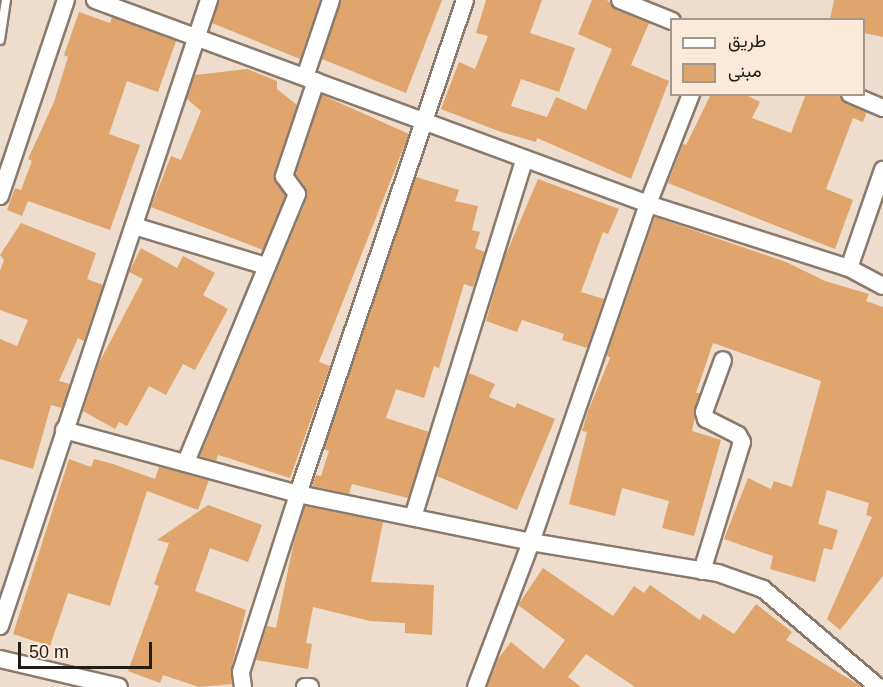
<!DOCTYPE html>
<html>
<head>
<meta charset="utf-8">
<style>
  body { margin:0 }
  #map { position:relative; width:883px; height:687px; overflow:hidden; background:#eedccc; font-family:Arial,Vazirmatn,sans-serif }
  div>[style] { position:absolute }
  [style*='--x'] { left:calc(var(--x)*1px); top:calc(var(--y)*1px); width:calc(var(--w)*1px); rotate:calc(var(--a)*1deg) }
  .building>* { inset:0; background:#dfa56d }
  .roads { filter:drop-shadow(2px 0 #8a7a6c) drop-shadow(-2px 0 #8a7a6c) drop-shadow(0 2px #8a7a6c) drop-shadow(0 -2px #8a7a6c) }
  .lane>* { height:8px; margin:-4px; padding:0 4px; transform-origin:4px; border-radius:4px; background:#fff }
  .street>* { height:16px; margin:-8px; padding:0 8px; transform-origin:8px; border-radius:8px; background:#fff }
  span { translate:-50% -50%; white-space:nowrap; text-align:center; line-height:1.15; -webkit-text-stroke:5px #fbead9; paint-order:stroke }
  .legend { position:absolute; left:670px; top:18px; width:195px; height:78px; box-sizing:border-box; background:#fbead9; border:2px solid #a4988b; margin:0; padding:8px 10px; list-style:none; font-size:18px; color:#221c16 }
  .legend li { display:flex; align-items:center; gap:12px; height:30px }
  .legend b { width:30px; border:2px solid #a4988b }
  .scale { position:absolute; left:18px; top:642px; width:134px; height:27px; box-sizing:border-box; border:3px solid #221c16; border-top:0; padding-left:8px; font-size:18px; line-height:21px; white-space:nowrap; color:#221c16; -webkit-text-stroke:4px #fbead9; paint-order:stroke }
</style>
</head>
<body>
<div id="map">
  <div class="building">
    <i style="clip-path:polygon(219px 0,320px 0,300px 59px,212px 23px)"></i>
    <i style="clip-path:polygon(341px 0,442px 0,406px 93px,322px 59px)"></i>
    <i style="clip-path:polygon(486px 0,542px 0,530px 33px,575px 48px,559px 92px,521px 79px,511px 106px,547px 117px,556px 97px,586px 110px,612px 49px,578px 34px,592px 0,607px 0,616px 10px,649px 23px,631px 65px,669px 81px,631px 179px,537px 138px,536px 142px,501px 132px,441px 109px,459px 62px,475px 69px,488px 36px,476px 33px)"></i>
    <i style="clip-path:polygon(834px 0,883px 0,883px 37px,864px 33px,864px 20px,830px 20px)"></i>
    <i style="clip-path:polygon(79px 12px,110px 23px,112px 17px,176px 41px,158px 92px,127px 81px,109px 134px,140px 145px,110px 230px,28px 201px,22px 216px,7px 210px,15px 188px,21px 190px,32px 161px,28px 159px,54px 102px,68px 57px,64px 55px)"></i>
    <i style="clip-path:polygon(247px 69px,277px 81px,277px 89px,297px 105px,274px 173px,285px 195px,263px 250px,151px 207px,171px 156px,181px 160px,201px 111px,187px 99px,195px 75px)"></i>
    <i style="clip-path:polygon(711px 94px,744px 94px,760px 102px,752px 118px,791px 133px,806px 94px,835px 94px,867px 112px,863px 122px,853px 118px,826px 189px,853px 200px,835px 249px,668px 183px,683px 144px,686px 145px)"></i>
    <i style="clip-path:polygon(322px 95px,409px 134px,319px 362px,330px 366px,290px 478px,228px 458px,218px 455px,216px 461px,200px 456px,307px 198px,306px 188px,296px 174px)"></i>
    <i style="clip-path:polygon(416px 177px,459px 190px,455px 201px,478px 206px,472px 230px,480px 232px,475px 248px,485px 252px,473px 287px,464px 284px,439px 368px,434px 366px,424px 398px,396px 389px,386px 418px,429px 432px,408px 498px,352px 484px,349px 494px,312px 486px,316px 475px,321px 476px,329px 451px,324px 449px)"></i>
    <i style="clip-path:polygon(538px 179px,619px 209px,608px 234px,603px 232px,581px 292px,604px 299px,587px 348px,562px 340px,564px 334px,522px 320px,517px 332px,486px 321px,504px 259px)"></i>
    <i style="clip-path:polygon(655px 217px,786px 262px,825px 281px,869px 294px,866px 301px,883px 307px,883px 576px,840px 630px,827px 619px,872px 517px,866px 515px,869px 503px,827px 490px,818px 524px,838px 530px,832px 550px,824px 548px,815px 582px,770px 569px,773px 556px,724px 539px,748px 478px,771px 489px,774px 481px,792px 487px,821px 381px,713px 343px,696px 393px,700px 393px,692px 431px,721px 440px,694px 536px,662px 528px,669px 501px,622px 488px,615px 516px,569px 504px,587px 432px,582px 431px,588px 411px,610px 358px,607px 355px)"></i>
    <i style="clip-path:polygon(21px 223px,96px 253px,87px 279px,103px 285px,84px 341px,78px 338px,59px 381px,70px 384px,62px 408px,51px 405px,33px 469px,0 459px,0 339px,17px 346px,28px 320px,0 310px,0 271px,4px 260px,0 255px)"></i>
    <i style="clip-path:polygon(141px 248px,177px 268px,183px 256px,215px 273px,203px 295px,228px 309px,195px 370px,183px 364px,166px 395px,149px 386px,127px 426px,119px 422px,115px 429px,83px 411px,99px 363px,143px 279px,129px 272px)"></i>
    <i style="clip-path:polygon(469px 373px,495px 384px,489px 397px,515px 408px,517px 403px,555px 419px,517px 510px,437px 476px)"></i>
    <i style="clip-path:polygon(69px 459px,91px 467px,94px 459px,113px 464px,155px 479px,159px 467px,209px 480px,198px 510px,147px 491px,110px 606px,68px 593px,50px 646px,13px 634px)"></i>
    <i style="clip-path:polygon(208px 505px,262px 525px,248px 562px,210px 548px,195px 591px,246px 610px,231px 669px,232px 684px,199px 687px,163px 675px,160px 683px,128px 671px,159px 586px,154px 584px,169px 543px,157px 540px)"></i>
    <i style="clip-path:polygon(305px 506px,383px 522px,371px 582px,434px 585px,432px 635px,405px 633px,405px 623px,370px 621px,313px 607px,306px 643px,312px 644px,308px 669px,256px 660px,267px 626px,276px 628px,293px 546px)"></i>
    <i style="clip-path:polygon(543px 568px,613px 616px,634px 586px,644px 593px,650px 585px,700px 620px,703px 614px,734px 634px,756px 604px,792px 632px,786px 640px,862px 687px,635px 687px,586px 654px,568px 677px,581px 687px,487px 687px,498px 659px,511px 642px,544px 669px,565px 640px,518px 605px)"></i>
  </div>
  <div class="roads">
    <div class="lane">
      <i style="--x:0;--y:40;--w:40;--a:-81.5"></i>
    </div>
    <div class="street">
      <i style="--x:95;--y:0;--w:589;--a:20.25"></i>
      <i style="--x:648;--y:204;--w:211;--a:17.7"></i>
      <i style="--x:849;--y:268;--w:38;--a:28"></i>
      <i style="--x:620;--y:0;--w:56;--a:22"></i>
      <i style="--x:305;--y:77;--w:81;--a:-71.3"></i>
      <i style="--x:850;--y:94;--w:36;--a:23"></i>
      <i style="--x:0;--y:196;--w:207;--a:-71.4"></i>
      <i style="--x:134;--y:226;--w:138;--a:16.9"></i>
      <i style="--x:849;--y:268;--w:104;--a:-70.9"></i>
      <i style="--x:64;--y:430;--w:243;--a:15.3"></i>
      <i style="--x:298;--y:494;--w:238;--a:11.6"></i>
      <i style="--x:531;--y:542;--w:190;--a:9.4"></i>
      <i style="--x:718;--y:573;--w:48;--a:19.6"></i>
      <i style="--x:763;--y:589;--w:151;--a:40.4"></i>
      <i style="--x:186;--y:462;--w:290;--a:-67.5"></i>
      <i style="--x:297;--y:194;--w:22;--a:-126"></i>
      <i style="--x:284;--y:176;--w:100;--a:-71.4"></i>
      <i style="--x:413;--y:517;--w:374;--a:-72.7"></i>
      <i style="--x:702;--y:571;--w:135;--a:-72.8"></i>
      <i style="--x:742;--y:442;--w:8;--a:-120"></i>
      <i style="--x:738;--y:435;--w:36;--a:-153"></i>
      <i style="--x:706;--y:419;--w:7;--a:-106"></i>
      <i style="--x:704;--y:412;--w:55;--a:-69.9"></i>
      <i style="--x:0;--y:626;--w:660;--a:-71.54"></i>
      <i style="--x:0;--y:659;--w:122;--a:13.2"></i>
      <i style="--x:243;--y:687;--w:15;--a:-98"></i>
      <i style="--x:241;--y:672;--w:187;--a:-72.2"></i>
      <i style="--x:298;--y:494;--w:521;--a:-71.32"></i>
      <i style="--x:305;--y:687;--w:5;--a:0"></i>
      <i style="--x:476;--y:687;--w:155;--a:-69.2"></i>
      <i style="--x:531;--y:542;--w:358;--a:-70.9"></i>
      <i style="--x:648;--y:204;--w:118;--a:-68.6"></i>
    </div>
  </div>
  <ul class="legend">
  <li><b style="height:8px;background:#fff"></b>طريق</li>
  <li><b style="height:16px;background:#dfa56d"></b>مبنى</li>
  </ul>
  <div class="scale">50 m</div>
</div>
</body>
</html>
